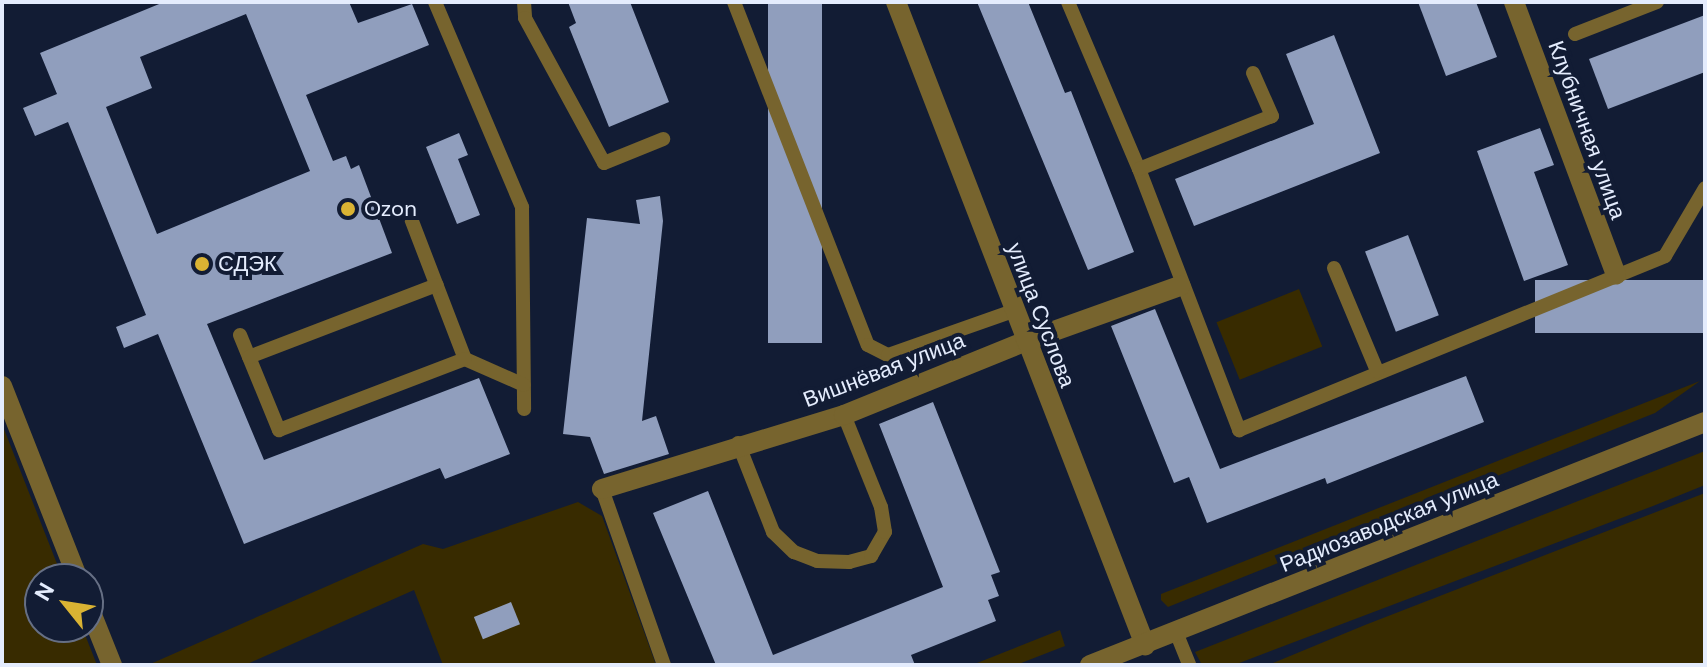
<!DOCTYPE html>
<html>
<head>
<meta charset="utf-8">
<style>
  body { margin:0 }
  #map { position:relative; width:1707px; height:667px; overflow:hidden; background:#121c34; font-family:"DM Sans",sans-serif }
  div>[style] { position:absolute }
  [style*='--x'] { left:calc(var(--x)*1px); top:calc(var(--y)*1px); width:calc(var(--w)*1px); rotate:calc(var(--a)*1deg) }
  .green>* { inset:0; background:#382b00; transform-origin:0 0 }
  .building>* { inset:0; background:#909ebd; transform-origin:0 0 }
  .service>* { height:14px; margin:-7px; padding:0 7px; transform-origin:7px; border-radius:7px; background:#77642e }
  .minor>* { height:20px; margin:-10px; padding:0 10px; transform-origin:10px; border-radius:10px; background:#77642e }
  .tertiary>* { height:20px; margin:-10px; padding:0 10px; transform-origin:10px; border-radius:10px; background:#77642e }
  .dots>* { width:22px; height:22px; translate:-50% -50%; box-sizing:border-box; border:4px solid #121c34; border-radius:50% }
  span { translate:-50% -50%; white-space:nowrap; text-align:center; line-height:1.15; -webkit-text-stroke:8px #121c34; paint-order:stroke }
  .street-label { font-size:22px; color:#e4ecfd }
  .poi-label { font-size:22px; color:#e4ecfd }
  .left { translate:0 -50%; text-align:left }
  .frame { position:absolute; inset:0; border:4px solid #e4ecfd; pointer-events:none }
  .north { position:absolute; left:24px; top:563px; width:80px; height:80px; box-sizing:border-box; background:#121c34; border:2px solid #666f84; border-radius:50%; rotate:300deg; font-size:22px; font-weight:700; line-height:32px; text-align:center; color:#e4ecfd }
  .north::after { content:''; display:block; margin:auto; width:28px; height:36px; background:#dab333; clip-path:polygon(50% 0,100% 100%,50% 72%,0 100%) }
</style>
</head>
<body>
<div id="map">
  <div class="green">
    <i style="left:1299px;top:289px;width:62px;height:89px;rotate:68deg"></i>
    <i style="clip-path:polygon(1700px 381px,1655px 413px,1168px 607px,1161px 600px,1161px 594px)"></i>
    <i style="clip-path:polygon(2px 424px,63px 579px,40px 579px,40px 627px,82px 627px,97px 665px,2px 665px)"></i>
    <i style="clip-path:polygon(1705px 451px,1705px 485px,1653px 506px,1234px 665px,1202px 665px,1195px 652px)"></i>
    <i style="clip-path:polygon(1705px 493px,1705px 665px,1268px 665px,1365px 625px)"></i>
    <i style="clip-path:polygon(578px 502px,602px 516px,656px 665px,443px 665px,414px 590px,245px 665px,148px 665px,423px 544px,443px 549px)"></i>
    <i style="clip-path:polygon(1060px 630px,1065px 646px,1016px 665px,972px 665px)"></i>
  </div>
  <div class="building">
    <i style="clip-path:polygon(evenodd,164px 2px,349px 2px,358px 23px,412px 4px,429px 45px,306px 95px,333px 161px,346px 156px,351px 169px,359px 165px,392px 253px,207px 324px,264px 460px,479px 378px,510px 454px,445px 479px,440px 468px,244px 544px,158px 334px,124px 348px,116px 327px,146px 315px,68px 122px,35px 136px,23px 108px,57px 94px,40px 53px,164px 2px,246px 14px,310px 171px,157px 234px,106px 107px,152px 88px,140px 57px,246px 14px)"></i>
    <i style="clip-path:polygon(568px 2px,630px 2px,669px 102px,609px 127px,569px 27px,576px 23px)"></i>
    <i style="left:768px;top:2px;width:54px;height:341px"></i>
    <i style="clip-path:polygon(977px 2px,1028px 2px,1065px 93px,1071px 91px,1134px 252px,1088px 270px)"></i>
    <i style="clip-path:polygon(1418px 2px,1476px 2px,1497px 57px,1446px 76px)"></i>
    <i style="clip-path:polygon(1705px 15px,1705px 72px,1608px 109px,1589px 59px)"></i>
    <i style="clip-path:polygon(1334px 35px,1380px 153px,1194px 226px,1175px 179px,1314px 124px,1286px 54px)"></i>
    <i style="clip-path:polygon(1540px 128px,1554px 165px,1534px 172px,1568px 265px,1524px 281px,1477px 151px)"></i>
    <i style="clip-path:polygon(459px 133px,468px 155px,458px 159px,480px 215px,457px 224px,426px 147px)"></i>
    <i style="clip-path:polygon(660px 196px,663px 221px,642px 421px,656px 416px,669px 454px,604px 474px,590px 437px,563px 434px,587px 218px,640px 224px,636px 200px)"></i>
    <i style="left:1408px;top:235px;width:86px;height:46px;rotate:69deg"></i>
    <i style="left:1705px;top:280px;width:53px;height:170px;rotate:90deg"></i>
    <i style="clip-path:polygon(1155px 309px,1220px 469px,1466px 376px,1484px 422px,1327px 484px,1325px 478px,1207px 523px,1189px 477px,1174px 483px,1111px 326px)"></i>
    <i style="clip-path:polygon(933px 402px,1000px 572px,991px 575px,999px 596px,988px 600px,996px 621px,911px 655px,915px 665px,716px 665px,653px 513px,708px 491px,773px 655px,943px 587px,879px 424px)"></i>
    <i style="left:511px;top:602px;width:24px;height:40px;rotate:68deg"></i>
  </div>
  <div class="service">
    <i style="--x:435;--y:2;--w:223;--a:67"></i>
    <i style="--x:522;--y:207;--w:202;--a:89.4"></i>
    <i style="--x:524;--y:2;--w:16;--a:86"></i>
    <i style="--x:525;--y:18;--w:165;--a:61.4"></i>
    <i style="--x:604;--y:163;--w:64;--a:-22.1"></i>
    <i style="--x:734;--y:2;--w:368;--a:68.7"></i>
    <i style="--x:868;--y:345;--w:22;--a:27"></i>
    <i style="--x:888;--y:355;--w:133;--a:-19.4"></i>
    <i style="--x:1068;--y:2;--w:181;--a:67"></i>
    <i style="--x:1139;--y:169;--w:280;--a:69"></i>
    <i style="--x:1239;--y:430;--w:460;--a:-22.2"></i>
    <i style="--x:1665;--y:256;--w:79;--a:-59.5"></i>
    <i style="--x:1575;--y:34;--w:88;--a:-21.3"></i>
    <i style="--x:1139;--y:169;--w:143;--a:-21.7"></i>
    <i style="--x:1272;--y:116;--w:47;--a:-113.8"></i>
    <i style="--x:410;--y:216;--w:153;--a:69"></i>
    <i style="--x:465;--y:359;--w:64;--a:23.8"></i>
    <i style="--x:1334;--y:268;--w:112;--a:67.3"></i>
    <i style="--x:240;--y:335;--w:103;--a:67.7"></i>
    <i style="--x:279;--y:430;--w:199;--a:-20.9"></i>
    <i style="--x:249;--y:357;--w:201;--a:-21"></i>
    <i style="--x:738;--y:443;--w:96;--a:68.5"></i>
    <i style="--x:773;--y:532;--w:29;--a:44"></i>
    <i style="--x:794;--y:552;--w:25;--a:21"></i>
    <i style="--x:817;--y:561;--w:32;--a:2"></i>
    <i style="--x:849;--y:562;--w:23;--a:-15"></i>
    <i style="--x:871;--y:556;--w:28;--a:-60"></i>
    <i style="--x:885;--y:532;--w:25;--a:-99"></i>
    <i style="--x:881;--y:507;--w:99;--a:-111.9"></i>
    <i style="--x:602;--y:489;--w:187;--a:70.6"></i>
    <i style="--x:1176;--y:632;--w:35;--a:68"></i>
  </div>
  <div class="minor">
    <i style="--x:1514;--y:2;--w:291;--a:69.5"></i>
    <i style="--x:2;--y:386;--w:207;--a:68.5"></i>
    <i style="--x:602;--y:489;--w:253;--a:-17"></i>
    <i style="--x:844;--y:415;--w:196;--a:-22.1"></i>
    <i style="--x:1026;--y:341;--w:164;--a:-19.7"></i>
    <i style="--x:88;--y:605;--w:65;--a:68.2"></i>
  </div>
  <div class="tertiary">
    <i style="--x:896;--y:2;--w:690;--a:68.83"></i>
    <i style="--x:1090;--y:665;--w:661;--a:-21.56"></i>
  </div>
  <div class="dots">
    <i style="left:348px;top:209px;background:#dab333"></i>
    <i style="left:202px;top:264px;background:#dab333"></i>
  </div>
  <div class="street-label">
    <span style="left:1587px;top:130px;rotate:70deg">Клубничная улица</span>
    <span style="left:1041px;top:315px;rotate:69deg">улица Суслова</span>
    <span style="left:884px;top:370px;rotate:-21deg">Вишнёвая улица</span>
    <span style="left:1389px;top:522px;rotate:-22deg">Радиозаводская улица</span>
  </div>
  <div class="poi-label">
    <span class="left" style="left:364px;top:209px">Ozon</span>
    <span class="left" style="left:218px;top:264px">СДЭК</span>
  </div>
  <div class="frame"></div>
  <div class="north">N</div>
</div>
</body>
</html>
